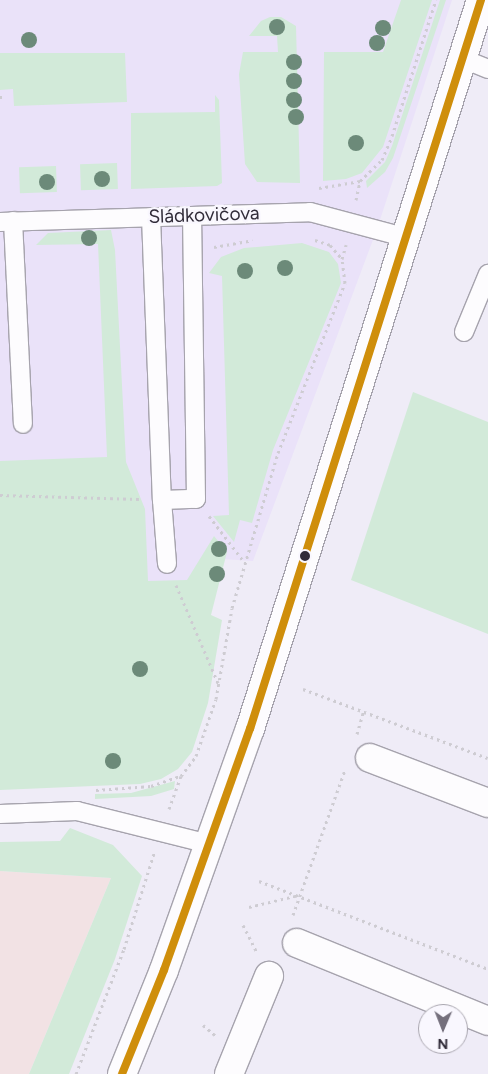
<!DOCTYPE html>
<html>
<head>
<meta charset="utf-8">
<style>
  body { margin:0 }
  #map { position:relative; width:488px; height:1074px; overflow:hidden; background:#efecf7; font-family:Figtree,sans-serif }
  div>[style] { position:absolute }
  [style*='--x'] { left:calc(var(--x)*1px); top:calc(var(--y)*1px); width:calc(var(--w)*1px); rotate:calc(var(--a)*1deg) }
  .commercial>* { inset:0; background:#f2e2e4 }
  .built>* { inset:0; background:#eae2f9 }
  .green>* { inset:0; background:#d2ead9; transform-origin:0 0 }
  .path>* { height:3px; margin-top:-1.5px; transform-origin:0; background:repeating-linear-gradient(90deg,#ceccd2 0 2.5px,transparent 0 6.5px) }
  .roads { filter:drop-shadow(1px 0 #a6a3ad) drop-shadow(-1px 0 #a6a3ad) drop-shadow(0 1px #a6a3ad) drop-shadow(0 -1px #a6a3ad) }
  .lane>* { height:18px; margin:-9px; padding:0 9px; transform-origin:9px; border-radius:9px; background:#fdfcfe }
  .street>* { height:28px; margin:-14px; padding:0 14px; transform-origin:14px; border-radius:14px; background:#fdfcfe }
  .secondary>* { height:28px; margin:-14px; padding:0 14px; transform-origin:14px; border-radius:14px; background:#fdfcfe }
  .bus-1>* { height:8px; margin:-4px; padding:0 4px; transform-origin:4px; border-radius:4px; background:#cf8e0b }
  .trees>* { width:16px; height:16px; margin:-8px; border-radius:50%; background:#6c8a79 }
  .dots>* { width:14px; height:14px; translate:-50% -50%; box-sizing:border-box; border:2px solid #f9f7fe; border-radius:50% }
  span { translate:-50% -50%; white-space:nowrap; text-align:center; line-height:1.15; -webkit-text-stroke:4.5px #f9f7fe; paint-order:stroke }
  .street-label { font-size:19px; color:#312c39 }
  .north { position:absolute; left:418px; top:1004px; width:50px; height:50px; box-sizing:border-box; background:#f9f7fe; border:1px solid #a9a6af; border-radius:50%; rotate:181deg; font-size:14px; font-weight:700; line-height:20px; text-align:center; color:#312c39 }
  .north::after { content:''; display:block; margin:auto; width:18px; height:22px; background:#746f7c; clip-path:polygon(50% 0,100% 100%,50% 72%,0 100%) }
</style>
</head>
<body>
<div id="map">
  <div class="commercial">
    <i style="clip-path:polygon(0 871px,111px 878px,29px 1074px,0 1074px)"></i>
  </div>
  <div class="built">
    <i style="clip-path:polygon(0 0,452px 0,377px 229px,253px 561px,208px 558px,191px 587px,141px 589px,0 518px)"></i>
  </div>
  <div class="green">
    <i style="clip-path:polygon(401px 0,432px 0,383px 147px,362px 173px,346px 179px,323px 181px,324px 52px,383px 52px)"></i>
    <i style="clip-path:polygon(440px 0,446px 0,393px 158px,385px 172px,367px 188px,366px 181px,385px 162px,392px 146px)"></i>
    <i style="clip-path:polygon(270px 17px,281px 17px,296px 26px,300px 183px,257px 182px,245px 164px,239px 74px,243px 52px,278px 52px,277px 36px,249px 36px,261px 21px)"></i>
    <i style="clip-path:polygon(0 53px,125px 53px,127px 102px,14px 106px,13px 89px,0 90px)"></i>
    <i style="clip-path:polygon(215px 95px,219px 100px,222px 183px,217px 186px,131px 189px,131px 113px,215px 112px)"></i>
    <i style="left:117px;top:163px;width:26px;height:37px;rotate:88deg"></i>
    <i style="left:56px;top:166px;width:26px;height:37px;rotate:88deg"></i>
    <i style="clip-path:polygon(111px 230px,115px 250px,126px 462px,145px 509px,148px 581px,187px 580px,214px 536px,227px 552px,211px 615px,222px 620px,208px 703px,192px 752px,178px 769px,161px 779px,140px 784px,0 790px,0 461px,107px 457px,98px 244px,36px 245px,48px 233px)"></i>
    <i style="clip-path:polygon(302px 243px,329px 252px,338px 264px,341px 283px,273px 450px,252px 523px,240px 520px,234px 542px,213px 516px,229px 515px,222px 276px,209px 273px,221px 257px,244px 248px)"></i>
    <i style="clip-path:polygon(413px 392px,488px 422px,488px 634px,351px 580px)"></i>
    <i style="clip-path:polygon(175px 781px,174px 789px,151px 796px,95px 799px,95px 794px,131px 793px)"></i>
    <i style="clip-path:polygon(70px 828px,113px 845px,142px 876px,115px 959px,69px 1074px,29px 1074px,111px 878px,0 871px,0 842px,60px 841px)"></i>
  </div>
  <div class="path">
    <i style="--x:0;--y:97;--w:6;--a:0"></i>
    <i style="--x:319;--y:188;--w:42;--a:-9.7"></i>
    <i style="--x:356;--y:200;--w:19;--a:-78"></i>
    <i style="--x:360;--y:181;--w:30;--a:-44"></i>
    <i style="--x:382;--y:160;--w:26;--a:-67"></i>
    <i style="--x:392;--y:136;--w:143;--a:-72.1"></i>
    <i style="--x:315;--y:240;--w:16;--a:18"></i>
    <i style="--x:330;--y:245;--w:18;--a:49"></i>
    <i style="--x:214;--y:247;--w:39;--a:-10"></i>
    <i style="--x:0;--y:495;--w:139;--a:1.6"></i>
    <i style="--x:209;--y:516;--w:59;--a:52.5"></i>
    <i style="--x:176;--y:585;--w:107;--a:66.8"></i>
    <i style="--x:303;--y:689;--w:197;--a:20.5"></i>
    <i style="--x:357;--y:734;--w:25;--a:-74"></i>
    <i style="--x:96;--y:790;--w:55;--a:-4.2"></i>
    <i style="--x:151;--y:786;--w:31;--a:-19"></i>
    <i style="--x:169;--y:809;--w:35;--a:-70"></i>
    <i style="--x:181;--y:776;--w:25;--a:-53"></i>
    <i style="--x:196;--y:756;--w:60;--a:-70.7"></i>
    <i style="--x:216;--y:699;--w:92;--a:-80"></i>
    <i style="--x:232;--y:608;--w:162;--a:-73.5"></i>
    <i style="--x:278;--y:453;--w:183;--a:-68.5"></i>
    <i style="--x:345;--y:283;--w:24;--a:-97"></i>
    <i style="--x:342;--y:259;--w:15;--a:-74"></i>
    <i style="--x:259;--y:881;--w:245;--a:21"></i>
    <i style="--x:249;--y:907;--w:51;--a:-13.5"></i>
    <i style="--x:293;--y:915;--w:154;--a:-70.3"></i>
    <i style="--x:243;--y:925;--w:29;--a:63"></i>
    <i style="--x:203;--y:1025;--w:16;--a:40"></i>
    <i style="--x:76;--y:1074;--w:134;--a:-69"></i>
    <i style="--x:124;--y:949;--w:101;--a:-72.6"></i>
  </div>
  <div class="roads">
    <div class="lane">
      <i style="--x:461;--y:58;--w:29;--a:22"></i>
      <i style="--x:151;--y:217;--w:283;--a:87.8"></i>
      <i style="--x:162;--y:500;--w:34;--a:-2"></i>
      <i style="--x:196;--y:499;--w:283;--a:-90.8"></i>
      <i style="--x:13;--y:221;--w:203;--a:87.2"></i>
      <i style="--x:0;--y:222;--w:310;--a:-1.8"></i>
      <i style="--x:310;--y:212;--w:97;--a:14.9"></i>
      <i style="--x:464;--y:332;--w:63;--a:-67.5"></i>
      <i style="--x:162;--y:500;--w:64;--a:85.5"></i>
      <i style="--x:0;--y:814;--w:77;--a:-2.2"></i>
      <i style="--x:77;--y:811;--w:136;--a:14"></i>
    </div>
    <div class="street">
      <i style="--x:370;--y:758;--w:126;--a:20.9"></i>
      <i style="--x:297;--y:943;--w:206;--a:22.2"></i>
      <i style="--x:229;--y:1074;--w:106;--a:-67.8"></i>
    </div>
    <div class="secondary">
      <i style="--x:122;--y:1074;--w:112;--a:-68"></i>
      <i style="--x:164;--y:970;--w:256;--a:-70.4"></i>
      <i style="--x:250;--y:729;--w:765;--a:-72.42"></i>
    </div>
  </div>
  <div class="bus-1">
    <i style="--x:122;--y:1074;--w:112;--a:-68"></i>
    <i style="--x:164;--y:970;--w:256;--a:-70.4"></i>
    <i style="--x:250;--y:729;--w:765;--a:-72.42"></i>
  </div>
  <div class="trees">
    <i style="left:277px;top:27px"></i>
    <i style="left:383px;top:28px"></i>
    <i style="left:29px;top:40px"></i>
    <i style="left:377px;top:43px"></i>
    <i style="left:294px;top:62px"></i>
    <i style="left:294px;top:81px"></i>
    <i style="left:294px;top:100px"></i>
    <i style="left:296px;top:117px"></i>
    <i style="left:356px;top:143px"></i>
    <i style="left:102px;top:179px"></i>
    <i style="left:47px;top:182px"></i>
    <i style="left:89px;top:238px"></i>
    <i style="left:285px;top:268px"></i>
    <i style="left:245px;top:271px"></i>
    <i style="left:219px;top:549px"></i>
    <i style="left:217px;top:574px"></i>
    <i style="left:140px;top:669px"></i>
    <i style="left:113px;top:761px"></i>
  </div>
  <div class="dots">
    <i style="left:305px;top:556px;background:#312c39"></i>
  </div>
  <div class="street-label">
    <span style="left:204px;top:215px;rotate:-2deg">Sládkovičova</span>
  </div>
  <div class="north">N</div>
</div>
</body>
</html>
